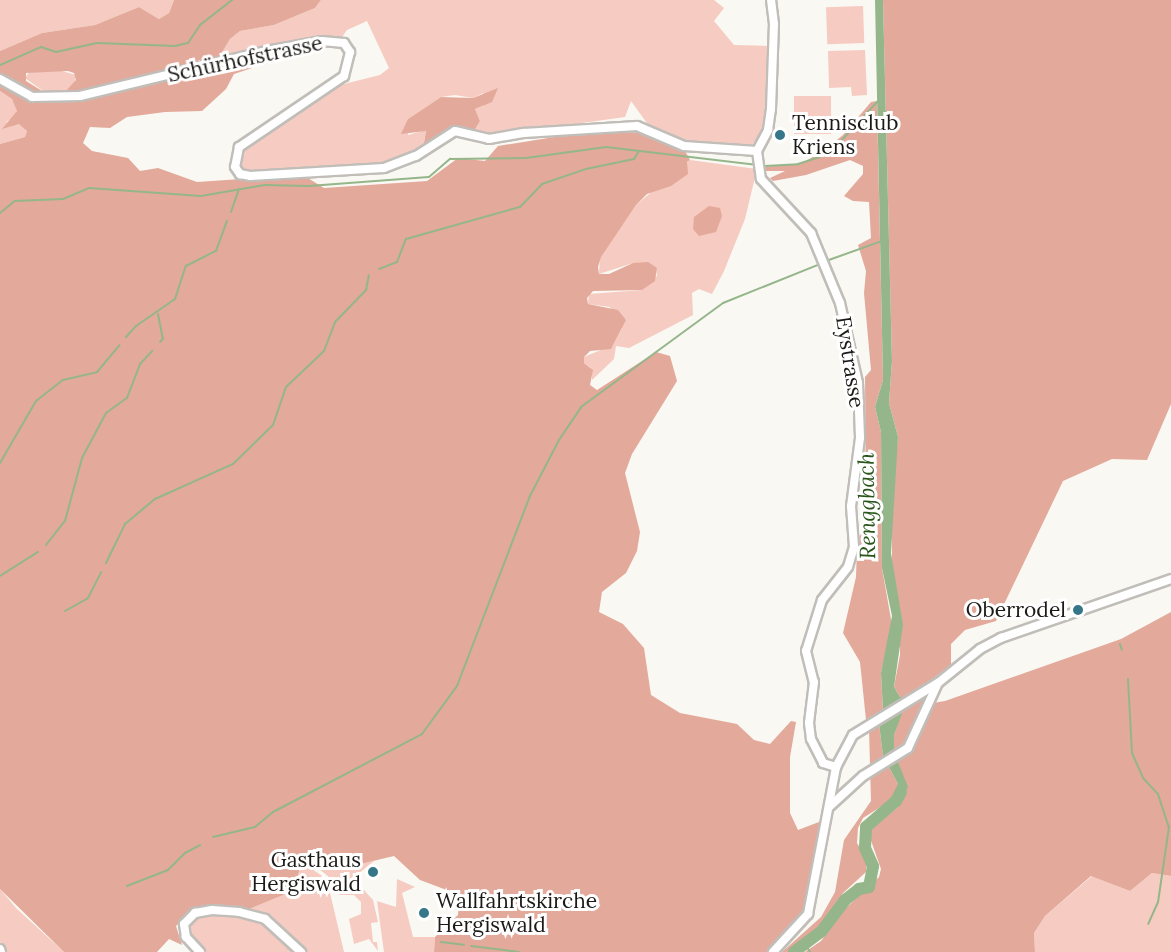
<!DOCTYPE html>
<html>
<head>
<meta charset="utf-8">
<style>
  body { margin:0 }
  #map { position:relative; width:1171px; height:952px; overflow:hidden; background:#faf8f2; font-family:Lora,serif }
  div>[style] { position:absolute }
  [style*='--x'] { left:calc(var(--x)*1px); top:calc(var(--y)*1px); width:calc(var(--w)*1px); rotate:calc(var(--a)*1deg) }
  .green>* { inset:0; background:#f6cbc1; transform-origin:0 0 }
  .forest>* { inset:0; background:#e3a99b }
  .water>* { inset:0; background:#94b68a }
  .stream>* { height:2px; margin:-1px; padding:0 1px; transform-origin:1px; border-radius:1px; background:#94b68a }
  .river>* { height:12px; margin:-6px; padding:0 6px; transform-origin:6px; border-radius:6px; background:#94b68a }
  .roads { filter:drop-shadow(2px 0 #c1beb9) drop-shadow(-2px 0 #c1beb9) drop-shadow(0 2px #c1beb9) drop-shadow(0 -2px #c1beb9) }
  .minor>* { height:8px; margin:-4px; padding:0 4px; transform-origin:4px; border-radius:4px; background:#fff }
  .dots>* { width:16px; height:16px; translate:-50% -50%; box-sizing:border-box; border:3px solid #fff; border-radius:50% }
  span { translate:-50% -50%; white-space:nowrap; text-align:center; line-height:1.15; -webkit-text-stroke:6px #fff; paint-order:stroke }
  .street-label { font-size:21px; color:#1b1a18 }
  .poi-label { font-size:21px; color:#1b1a18 }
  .left { translate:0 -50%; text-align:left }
  .right { translate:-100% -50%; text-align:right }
  .water-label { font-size:22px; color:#285519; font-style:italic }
</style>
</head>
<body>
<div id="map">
  <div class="green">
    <i style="clip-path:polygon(0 0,174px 0,169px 13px,159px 19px,139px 7px,95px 25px,42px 33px,0 51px)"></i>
    <i style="clip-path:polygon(321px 0,714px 0,724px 8px,714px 21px,734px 45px,771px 46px,763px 132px,749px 148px,681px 142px,649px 126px,631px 101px,625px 117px,496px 135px,474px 131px,480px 121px,475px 109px,483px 106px,483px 93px,473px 98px,455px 95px,441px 97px,408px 119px,408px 135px,426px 130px,423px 149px,389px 163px,246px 171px,237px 160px,240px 149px,316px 97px,340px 85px,380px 75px,389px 68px,367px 21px,347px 30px,342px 37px,325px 37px,217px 61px,230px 39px,240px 31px,274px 25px,315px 8px)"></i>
    <i style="left:863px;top:6px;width:37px;height:37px;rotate:88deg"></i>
    <i style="clip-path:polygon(865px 50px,867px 95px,852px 96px,851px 87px,829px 88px,828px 51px)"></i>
    <i style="clip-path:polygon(58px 70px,76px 75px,75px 82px,63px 94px,50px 96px,25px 78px,30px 71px)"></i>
    <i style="clip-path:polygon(0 91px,12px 99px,17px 108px,16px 117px,6px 122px,21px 124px,27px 131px,25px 137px,0 144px)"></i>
    <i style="left:794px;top:96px;width:37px;height:38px"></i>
    <i style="clip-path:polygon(690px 160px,757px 169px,745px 219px,724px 271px,712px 294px,699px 289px,692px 293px,693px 315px,629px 348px,616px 346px,614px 359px,592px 380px,591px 368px,584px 363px,584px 357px,613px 345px,622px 328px,610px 307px,588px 304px,589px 294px,642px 290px,657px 276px,656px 268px,633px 263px,599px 274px,600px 257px,636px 205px)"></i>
    <i style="clip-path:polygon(313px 857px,328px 869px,374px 861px,353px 878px,373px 900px,378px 922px,371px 923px,373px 942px,377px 942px,378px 951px,369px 939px,354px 944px,349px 919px,361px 914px,361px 902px,354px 895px,340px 895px,329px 877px,307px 859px)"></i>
    <i style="clip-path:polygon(302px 862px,322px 876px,320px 881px,330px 893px,344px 952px,305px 952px,275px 922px,247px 910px,293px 891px)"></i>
    <i style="clip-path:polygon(1152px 873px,1171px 876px,1171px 952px,1035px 952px,1034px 933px,1045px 916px,1092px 876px,1130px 891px)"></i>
    <i style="clip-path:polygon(397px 879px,415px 887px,402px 893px,413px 937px,435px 937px,434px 952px,384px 952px,377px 901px,396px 907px)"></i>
    <i style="clip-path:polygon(0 889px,16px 908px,64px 952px,4px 952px,0 942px)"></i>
    <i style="clip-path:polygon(204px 913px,259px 919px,299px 952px,204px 952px,189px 938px,188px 924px)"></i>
  </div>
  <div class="forest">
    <i style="clip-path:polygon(174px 0,321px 0,315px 8px,274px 25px,240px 31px,230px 39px,217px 61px,199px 60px,193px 67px,93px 92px,63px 94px,76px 80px,74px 73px,68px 71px,26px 73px,26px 81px,50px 96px,28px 91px,0 76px,0 51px,42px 33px,95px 25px,139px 7px,159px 19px,169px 13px)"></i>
    <i style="clip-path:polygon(883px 0,1171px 0,1171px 404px,1147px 460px,1112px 459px,1063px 481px,996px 621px,965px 630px,951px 644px,951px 665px,908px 697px,900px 697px,894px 687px,900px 655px,900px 608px,892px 576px,892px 494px,898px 437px,889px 403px,892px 361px)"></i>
    <i style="clip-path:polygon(228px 64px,252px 68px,234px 74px,226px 89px,202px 111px,165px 112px,127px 117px,110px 128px,90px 127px,83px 143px,92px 151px,128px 158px,140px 171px,158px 168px,197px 182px,303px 175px,324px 188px,427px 181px,458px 158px,485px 161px,498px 146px,573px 134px,649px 132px,664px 144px,684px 149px,690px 160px,687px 162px,688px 174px,671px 186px,647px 194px,636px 205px,601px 257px,598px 267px,599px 274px,609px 274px,633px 263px,648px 262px,657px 268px,655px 281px,642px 290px,593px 291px,587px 298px,588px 304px,618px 310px,626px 320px,611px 349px,590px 351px,584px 357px,584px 363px,593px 370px,590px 385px,597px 390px,656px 352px,670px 356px,677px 381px,632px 454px,625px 473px,640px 532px,637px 551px,626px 573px,602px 592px,599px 612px,623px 624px,644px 648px,651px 695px,680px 713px,737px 724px,754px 740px,770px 744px,791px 721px,796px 722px,790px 757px,790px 813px,798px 830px,819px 822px,821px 825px,802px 915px,794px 929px,767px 952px,434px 952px,435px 937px,458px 915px,459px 905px,452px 892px,420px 880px,394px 856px,335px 870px,313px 857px,302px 862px,293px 891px,247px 910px,191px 912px,176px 926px,182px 945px,169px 939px,157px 952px,64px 952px,0 889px,0 144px,25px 137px,27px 131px,19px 124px,2px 129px,17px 111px,12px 99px,0 91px,0 82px,20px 94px,75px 99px,102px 96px)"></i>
    <i style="clip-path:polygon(498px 88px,492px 102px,475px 109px,480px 121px,474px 131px,448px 130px,423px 149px,426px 131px,401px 134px,408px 119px,441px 97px,473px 98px)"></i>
    <i style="clip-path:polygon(877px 101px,883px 380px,875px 407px,881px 432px,882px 568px,892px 625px,881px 673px,883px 711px,866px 720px,860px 662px,843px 633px,856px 577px,857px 546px,866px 517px,865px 377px,871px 370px,864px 293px,866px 271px,858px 245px,871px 238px,869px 202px,853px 201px,844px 196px,863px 174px,863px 166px,850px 160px,806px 175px,773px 181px,770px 178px,785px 171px,762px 171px,762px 167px,801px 164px,826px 149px,843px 135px,871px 102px)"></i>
    <i style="clip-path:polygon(709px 206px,720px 208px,722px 216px,716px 232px,699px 236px,693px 229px,694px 217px)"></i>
    <i style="clip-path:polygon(1171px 612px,1171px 876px,1152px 873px,1130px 891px,1091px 876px,1045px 916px,1034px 933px,1035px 952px,805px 952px,821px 941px,845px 909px,879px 877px,881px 869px,868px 832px,898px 807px,899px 765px,894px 752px,894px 735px,902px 710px,931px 692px,933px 703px,945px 701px,1121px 639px)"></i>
    <i style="clip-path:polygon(879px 724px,883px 756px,898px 784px,898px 791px,890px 801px,863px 818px,858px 828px,857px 843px,867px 860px,866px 872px,843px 893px,817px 932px,791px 952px,782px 952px,821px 917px,835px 892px,844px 840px,871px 801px,869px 729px)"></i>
  </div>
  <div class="water">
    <i style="clip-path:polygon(875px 0,883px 0,892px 361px,889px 403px,898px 437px,891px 553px,903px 625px,894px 687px,900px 697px,908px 697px,894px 735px,894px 752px,908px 787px,898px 807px,890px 801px,898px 784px,883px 756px,879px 724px,883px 711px,881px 673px,892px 616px,882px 568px,881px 432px,875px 407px,883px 380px)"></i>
  </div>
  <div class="stream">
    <i style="--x:0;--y:65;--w:45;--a:-23.7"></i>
    <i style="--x:41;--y:47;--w:16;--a:18"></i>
    <i style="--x:56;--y:52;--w:42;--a:-12.4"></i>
    <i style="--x:97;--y:43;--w:78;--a:2.2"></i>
    <i style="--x:175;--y:46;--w:13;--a:-13"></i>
    <i style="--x:188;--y:43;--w:22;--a:-56"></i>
    <i style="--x:200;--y:25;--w:41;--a:-38"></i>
    <i style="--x:231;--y:212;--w:24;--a:-71"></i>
    <i style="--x:0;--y:213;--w:19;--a:-39"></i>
    <i style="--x:15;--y:201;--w:48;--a:-2.4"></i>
    <i style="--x:63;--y:199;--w:28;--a:-23"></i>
    <i style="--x:89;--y:188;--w:112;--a:4.1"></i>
    <i style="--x:201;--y:196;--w:65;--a:-9.8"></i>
    <i style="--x:265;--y:185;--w:44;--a:1.3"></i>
    <i style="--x:309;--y:186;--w:120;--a:-4.3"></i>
    <i style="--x:429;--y:177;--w:28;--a:-41"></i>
    <i style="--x:450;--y:159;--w:76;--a:-0.8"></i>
    <i style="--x:526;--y:158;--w:81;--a:-7.8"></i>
    <i style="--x:606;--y:147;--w:160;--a:6.8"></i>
    <i style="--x:765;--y:166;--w:33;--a:-3"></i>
    <i style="--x:798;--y:164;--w:22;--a:-18"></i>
    <i style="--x:819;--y:157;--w:26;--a:-36"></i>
    <i style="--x:840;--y:142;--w:56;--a:-47.2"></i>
    <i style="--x:826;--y:261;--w:59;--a:-19.7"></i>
    <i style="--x:379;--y:269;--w:19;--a:-21"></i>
    <i style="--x:397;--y:262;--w:25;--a:-69"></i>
    <i style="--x:406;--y:239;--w:118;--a:-15.7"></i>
    <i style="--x:520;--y:207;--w:32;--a:-46"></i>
    <i style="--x:542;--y:184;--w:46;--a:-18.8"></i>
    <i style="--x:586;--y:169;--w:49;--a:-11.8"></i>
    <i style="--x:634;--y:159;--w:9;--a:-58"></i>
    <i style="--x:158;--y:314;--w:25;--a:79"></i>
    <i style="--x:163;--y:339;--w:4;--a:135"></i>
    <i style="--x:126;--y:337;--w:15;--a:-48"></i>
    <i style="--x:136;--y:326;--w:47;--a:-34.7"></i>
    <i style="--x:175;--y:299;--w:35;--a:-72"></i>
    <i style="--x:186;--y:266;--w:34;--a:-27"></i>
    <i style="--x:216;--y:251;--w:32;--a:-70"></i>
    <i style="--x:0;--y:463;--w:72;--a:-59.9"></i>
    <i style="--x:36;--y:401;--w:34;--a:-38"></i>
    <i style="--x:63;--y:380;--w:35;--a:-13"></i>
    <i style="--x:97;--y:372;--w:35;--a:-50"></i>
    <i style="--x:46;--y:545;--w:31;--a:-52"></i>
    <i style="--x:65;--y:521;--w:65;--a:-74.9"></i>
    <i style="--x:82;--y:458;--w:51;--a:-61.9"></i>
    <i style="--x:106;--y:413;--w:26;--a:-36"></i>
    <i style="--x:127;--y:398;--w:36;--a:-69"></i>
    <i style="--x:140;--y:364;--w:18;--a:-47"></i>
    <i style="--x:106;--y:563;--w:43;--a:-64"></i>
    <i style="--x:125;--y:524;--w:39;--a:-40"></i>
    <i style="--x:155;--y:499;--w:85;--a:-24.2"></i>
    <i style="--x:233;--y:464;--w:56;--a:-44.3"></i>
    <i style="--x:273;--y:425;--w:40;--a:-71.1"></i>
    <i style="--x:286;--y:387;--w:52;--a:-43.5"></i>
    <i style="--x:324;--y:351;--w:31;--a:-69"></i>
    <i style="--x:335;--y:322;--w:45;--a:-45.9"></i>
    <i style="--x:366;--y:290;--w:15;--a:-79"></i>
    <i style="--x:0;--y:576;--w:45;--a:-32.3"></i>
    <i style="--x:65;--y:611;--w:26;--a:-29"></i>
    <i style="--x:88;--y:598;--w:29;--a:-63"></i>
    <i style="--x:1120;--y:644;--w:6;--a:72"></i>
    <i style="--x:1128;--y:679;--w:74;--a:86.9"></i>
    <i style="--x:1132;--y:753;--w:27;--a:66"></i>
    <i style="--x:1143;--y:778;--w:22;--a:47"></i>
    <i style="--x:1158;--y:794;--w:35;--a:72"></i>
    <i style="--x:1169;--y:827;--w:76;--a:98.3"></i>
    <i style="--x:1158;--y:902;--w:24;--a:114"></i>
    <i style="--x:213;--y:837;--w:43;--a:-13.4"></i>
    <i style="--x:255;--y:827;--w:23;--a:-40"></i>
    <i style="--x:273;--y:812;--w:168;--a:-27.6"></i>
    <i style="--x:422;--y:734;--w:59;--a:-53.9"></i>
    <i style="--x:457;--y:686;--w:204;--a:-69"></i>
    <i style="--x:530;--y:496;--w:63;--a:-62.6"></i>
    <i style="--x:559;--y:440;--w:40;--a:-56"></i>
    <i style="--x:581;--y:407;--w:176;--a:-36.2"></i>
    <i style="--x:723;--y:303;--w:105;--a:-21.9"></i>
    <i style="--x:127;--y:886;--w:44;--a:-21.3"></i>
    <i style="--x:168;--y:870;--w:24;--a:-45"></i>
    <i style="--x:185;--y:853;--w:17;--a:-28"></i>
    <i style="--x:441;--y:942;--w:23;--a:7"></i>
    <i style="--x:805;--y:944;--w:9;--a:58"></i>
    <i style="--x:471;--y:946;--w:48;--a:7.1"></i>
  </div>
  <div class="river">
    <i style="--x:794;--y:952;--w:34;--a:-37"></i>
    <i style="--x:821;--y:932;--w:40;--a:-53"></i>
    <i style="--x:845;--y:900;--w:18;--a:-38"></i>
    <i style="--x:859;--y:889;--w:10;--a:-11"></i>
    <i style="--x:869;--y:887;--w:21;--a:-79"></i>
    <i style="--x:873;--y:866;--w:20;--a:-114"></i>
    <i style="--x:865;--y:848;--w:21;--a:-87"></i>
    <i style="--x:866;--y:827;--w:40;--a:-41"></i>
    <i style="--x:896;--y:801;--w:10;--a:-61"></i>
  </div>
  <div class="roads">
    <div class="minor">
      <i style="--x:0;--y:79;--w:37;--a:29"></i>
      <i style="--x:32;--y:97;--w:48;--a:-1.2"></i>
      <i style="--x:80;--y:96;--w:191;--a:-13.6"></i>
      <i style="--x:266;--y:51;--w:57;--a:-10.1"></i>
      <i style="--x:322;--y:41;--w:22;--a:5"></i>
      <i style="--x:344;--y:43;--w:11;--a:56"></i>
      <i style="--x:350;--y:52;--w:25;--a:104"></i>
      <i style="--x:344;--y:76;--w:127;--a:145.9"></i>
      <i style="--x:239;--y:147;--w:20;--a:101"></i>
      <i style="--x:235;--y:167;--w:9;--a:54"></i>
      <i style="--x:240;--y:174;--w:10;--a:11"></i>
      <i style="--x:250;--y:176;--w:134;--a:-3.4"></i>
      <i style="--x:384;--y:168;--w:34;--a:-21"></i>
      <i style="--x:416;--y:156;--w:46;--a:-32.7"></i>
      <i style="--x:455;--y:131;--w:35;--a:13"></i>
      <i style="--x:489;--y:139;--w:36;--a:-10"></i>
      <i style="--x:524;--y:133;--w:113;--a:-3.5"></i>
      <i style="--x:637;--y:126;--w:51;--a:23.1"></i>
      <i style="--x:684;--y:146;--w:73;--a:3.9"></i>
      <i style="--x:757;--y:151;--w:28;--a:82"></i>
      <i style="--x:761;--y:179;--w:74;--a:47.2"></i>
      <i style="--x:811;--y:233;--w:76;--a:67.5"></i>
      <i style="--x:840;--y:303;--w:82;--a:77.3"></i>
      <i style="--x:858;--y:383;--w:55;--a:87.9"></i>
      <i style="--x:860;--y:438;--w:69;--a:97.5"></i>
      <i style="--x:851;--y:506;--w:41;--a:85.8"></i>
      <i style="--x:854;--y:547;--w:21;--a:107"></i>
      <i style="--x:848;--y:567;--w:42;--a:128.2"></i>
      <i style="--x:822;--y:600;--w:53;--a:107.4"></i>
      <i style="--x:806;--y:651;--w:32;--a:76"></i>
      <i style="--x:814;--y:682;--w:41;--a:97"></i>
      <i style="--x:809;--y:723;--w:16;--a:83"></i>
      <i style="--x:811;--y:739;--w:27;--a:63"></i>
      <i style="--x:823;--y:763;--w:14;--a:17"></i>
      <i style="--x:757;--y:151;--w:24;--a:-62"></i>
      <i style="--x:768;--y:130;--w:21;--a:-82"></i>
      <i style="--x:771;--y:109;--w:85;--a:-88"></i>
      <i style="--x:774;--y:24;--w:24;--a:-97"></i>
      <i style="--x:829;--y:807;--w:46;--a:-42.4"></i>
      <i style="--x:863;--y:776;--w:53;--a:-31.9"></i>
      <i style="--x:908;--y:748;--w:69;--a:-65.3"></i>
      <i style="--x:0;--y:949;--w:3;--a:72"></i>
      <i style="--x:200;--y:952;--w:21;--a:-133"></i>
      <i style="--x:186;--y:937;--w:13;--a:-99"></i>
      <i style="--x:184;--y:924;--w:16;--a:-45"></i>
      <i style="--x:195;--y:913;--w:17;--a:-10"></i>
      <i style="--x:212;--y:910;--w:27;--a:4"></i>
      <i style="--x:239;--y:912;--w:27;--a:15"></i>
      <i style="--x:265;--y:919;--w:49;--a:42.5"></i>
      <i style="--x:773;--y:952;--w:52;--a:-47.4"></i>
      <i style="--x:808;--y:914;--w:150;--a:-79.2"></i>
      <i style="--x:836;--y:767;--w:36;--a:-62"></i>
      <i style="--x:853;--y:735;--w:100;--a:-31.5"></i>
      <i style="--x:938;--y:683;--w:54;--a:-39"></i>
      <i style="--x:980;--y:649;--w:24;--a:-28"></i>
      <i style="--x:1001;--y:638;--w:180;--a:-19.1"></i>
    </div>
  </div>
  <div class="dots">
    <i style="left:780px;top:135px;background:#357788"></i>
    <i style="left:1078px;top:610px;background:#357788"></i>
    <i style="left:373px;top:872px;background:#357788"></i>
    <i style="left:424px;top:913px;background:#357788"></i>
  </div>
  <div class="street-label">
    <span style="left:245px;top:59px;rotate:-12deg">Schürhofstrasse</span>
    <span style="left:850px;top:362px;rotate:81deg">Eystrasse</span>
  </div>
  <div class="poi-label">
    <span class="left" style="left:792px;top:135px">Tennisclub<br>Kriens</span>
    <span class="right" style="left:1066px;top:610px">Oberrodel</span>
    <span class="right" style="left:361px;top:872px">Gasthaus<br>Hergiswald</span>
    <span class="left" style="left:436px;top:913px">Wallfahrtskirche<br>Hergiswald</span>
  </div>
  <div class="water-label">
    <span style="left:867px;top:506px;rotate:-91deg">Renggbach</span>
  </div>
</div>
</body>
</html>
